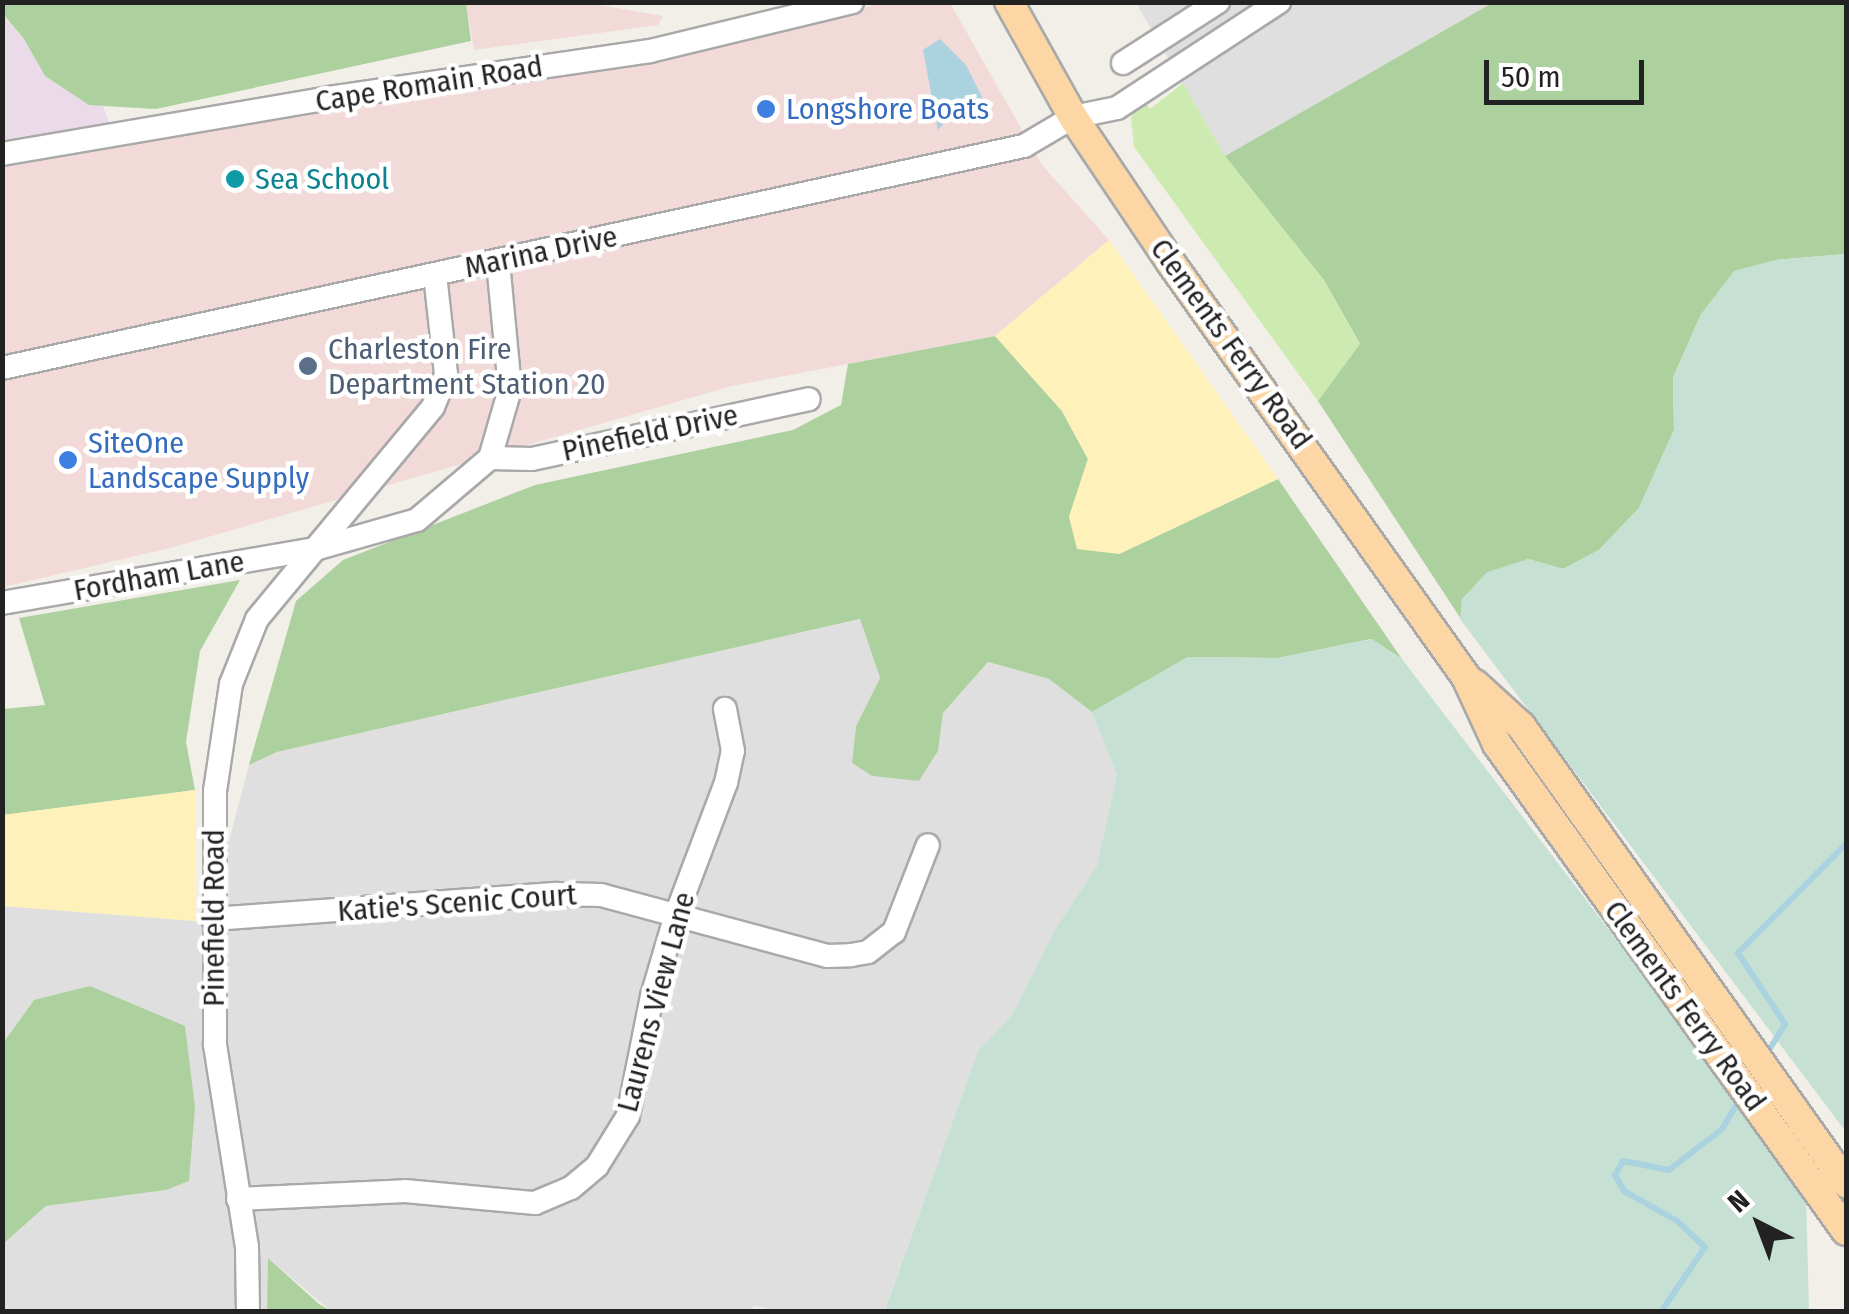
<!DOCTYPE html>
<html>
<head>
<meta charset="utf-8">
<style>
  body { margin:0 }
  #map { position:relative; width:1849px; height:1314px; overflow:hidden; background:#f2efe9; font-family:"Fira Sans Condensed",sans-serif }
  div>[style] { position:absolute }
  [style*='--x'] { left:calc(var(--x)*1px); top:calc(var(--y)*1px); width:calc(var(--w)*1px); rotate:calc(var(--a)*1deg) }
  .residential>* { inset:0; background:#e0dfdf }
  .commercial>* { inset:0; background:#f2dad9 }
  .industrial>* { inset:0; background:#ebdbe8 }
  .grass>* { inset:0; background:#cdebb0 }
  .forest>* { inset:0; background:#add19e }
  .wetland>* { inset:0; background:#c6e0d4 }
  .sand>* { inset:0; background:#fff1ba }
  .water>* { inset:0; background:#aad3df }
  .stream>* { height:6px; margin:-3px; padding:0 3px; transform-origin:3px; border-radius:3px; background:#aad3df }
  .roads { filter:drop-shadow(2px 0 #a9a9a9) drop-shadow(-2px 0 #a9a9a9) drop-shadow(0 2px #a9a9a9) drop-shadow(0 -2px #a9a9a9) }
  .minor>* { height:22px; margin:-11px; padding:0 11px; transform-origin:11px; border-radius:11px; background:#fff }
  .major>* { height:28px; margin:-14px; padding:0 14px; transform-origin:14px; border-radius:14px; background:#fcd6a4 }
  .dots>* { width:28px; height:28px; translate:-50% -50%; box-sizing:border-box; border:5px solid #fff; border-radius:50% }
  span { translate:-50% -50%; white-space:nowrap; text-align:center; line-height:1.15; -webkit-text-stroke:9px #fff; paint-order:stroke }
  .street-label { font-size:30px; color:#222 }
  .shop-label { font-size:30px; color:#366cbe }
  .left { translate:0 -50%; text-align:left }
  .culture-label { font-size:30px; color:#0d838f }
  .service-label { font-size:30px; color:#4e5e75 }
  .frame { position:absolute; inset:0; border:5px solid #222; pointer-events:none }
  .north { position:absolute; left:1709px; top:1174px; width:100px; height:100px; -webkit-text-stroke:8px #fff; paint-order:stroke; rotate:318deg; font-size:28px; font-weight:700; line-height:40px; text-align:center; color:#222 }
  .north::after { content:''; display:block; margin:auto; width:35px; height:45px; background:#222; clip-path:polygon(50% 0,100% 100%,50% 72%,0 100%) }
  .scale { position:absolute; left:1484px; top:60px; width:160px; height:45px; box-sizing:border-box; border:5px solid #222; border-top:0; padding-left:12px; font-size:30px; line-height:35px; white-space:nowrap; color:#222; -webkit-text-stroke:8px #fff; paint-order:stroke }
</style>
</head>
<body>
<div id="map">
  <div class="residential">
    <i style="clip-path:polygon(1136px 3px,1492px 3px,1225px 156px)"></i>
    <i style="clip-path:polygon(861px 619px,880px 678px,856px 726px,852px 763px,872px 776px,919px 781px,938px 751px,943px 713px,988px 662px,1049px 679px,1092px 712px,1117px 774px,1097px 866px,1056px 928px,1012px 1015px,978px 1051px,884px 1311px,784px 1312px,755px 1306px,747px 1312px,331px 1311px,269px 1259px,267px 1311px,3px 1311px,3px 1244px,46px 1206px,166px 1190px,34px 1000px,3px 1043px,3px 906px,195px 921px,225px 931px,224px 860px,249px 765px,277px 752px)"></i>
  </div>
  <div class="commercial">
    <i style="clip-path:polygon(466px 3px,588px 3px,663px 16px,658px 25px,474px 50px)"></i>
    <i style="clip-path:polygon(882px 3px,950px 3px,1042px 165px,1109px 240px,995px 336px,732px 386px,170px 548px,3px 587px,3px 165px,759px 37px)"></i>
  </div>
  <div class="industrial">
    <i style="clip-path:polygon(2px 14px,24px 39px,45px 76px,89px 104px,103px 106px,118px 147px,3px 165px)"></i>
  </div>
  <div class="grass">
    <i style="clip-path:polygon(1183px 83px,1225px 156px,1324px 280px,1360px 345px,1318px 401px,1134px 147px,1131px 117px,1143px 100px,1150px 109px)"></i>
  </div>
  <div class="forest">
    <i style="clip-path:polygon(2px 3px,466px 3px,471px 41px,156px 109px,103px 106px,89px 105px,45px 76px,24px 39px,3px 14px)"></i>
    <i style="clip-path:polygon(1492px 3px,1846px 3px,1846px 254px,1775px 260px,1701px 314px,1673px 378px,1674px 430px,1639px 508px,1599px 550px,1563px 569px,1528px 559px,1462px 599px,1461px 619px,1318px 401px,1360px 344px,1324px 280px,1225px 156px)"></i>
    <i style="clip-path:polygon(995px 336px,1062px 411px,1088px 459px,1069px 517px,1119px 554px,1278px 479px,1402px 659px,1371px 639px,1278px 658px,1188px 657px,1092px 712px,1049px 679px,988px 662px,943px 713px,938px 751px,919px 781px,872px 776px,852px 763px,856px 726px,880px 678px,860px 619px,277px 752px,249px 765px,296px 601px,343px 560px,535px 485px,793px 430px,841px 405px,848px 364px)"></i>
    <i style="clip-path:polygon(240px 580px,200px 651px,186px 742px,195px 790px,3px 815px,3px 709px,45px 705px,19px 618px)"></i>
    <i style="clip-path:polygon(90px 986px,185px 1026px,195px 1107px,189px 1181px,166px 1190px,46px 1206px,3px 1244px,3px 1043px,34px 1000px)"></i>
    <i style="clip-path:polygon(268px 1258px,319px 1304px,331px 1311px,267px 1311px)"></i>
  </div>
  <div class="wetland">
    <i style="clip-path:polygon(1846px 254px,1846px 1132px,1460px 619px,1462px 599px,1487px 572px,1528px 559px,1563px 569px,1599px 550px,1639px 508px,1674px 430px,1673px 379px,1701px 314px,1734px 271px,1775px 260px)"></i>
    <i style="clip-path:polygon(1372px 639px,1402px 659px,1794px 1172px,1806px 1195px,1809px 1311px,884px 1312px,978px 1051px,1012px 1015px,1056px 928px,1097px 866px,1117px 774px,1092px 712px,1188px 657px,1278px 658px)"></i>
  </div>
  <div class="sand">
    <i style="clip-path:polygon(1109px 240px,1278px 479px,1119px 554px,1077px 549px,1069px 517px,1088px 459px,1062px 411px,995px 336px)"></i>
    <i style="clip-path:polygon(195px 790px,195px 921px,3px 906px,3px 815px)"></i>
  </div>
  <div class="water">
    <i style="clip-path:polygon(940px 39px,966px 65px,983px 99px,980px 108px,964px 119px,946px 121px,938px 130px,923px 50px)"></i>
  </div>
  <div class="stream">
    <i style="--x:1764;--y:1058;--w:40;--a:-58"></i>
    <i style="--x:1785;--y:1024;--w:85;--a:-123.5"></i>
    <i style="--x:1738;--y:953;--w:153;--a:-45.3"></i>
    <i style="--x:1661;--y:1312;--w:78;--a:-55.9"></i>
    <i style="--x:1705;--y:1247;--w:38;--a:-137"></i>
    <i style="--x:1677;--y:1221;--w:61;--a:-150.5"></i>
    <i style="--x:1624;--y:1191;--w:18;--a:-119"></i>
    <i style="--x:1615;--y:1175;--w:16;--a:-60"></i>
    <i style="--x:1623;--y:1161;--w:47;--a:11.1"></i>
    <i style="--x:1669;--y:1170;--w:67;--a:-37.7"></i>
    <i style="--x:1722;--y:1129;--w:35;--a:-59"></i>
  </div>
  <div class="roads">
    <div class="minor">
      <i style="--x:1123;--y:63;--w:113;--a:-32.7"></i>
      <i style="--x:2;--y:154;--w:331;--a:-9.7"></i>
      <i style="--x:328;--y:98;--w:325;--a:-8.3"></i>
      <i style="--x:650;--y:51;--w:208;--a:-13.6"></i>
      <i style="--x:2;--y:368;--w:1046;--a:-12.26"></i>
      <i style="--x:1024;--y:146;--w:57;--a:-30.6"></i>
      <i style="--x:1073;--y:117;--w:45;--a:-11.6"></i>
      <i style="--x:1117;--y:108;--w:194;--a:-33.2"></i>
      <i style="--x:490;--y:458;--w:42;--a:1.4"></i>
      <i style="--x:532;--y:459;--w:283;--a:-12.2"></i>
      <i style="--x:2;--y:603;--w:318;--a:-9.8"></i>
      <i style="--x:315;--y:549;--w:185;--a:-50.3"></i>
      <i style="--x:433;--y:407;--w:35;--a:-68"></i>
      <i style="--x:446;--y:374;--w:100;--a:-96.3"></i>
      <i style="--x:213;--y:919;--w:345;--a:-4.2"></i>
      <i style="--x:557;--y:894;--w:44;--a:1.3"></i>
      <i style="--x:601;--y:895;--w:234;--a:15.1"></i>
      <i style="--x:827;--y:956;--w:24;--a:-2"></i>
      <i style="--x:851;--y:955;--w:17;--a:-10"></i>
      <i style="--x:868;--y:952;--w:33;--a:-38"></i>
      <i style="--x:894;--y:932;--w:93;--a:-68.7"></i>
      <i style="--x:238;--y:1199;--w:167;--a:-2.7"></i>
      <i style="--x:405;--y:1191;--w:131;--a:5.3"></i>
      <i style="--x:535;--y:1203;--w:39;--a:-23"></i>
      <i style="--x:571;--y:1188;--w:34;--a:-40"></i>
      <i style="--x:597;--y:1166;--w:59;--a:-58.2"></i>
      <i style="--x:628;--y:1116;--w:122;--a:-78.7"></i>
      <i style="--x:652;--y:996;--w:84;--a:-73.5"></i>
      <i style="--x:676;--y:915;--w:141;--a:-69.3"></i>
      <i style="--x:726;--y:783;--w:33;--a:-78"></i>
      <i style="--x:733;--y:751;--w:43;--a:-100.8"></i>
      <i style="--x:248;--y:1312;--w:65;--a:-90.9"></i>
      <i style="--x:247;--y:1247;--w:206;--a:-99"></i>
      <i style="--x:215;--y:1044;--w:253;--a:-90"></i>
      <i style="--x:215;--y:791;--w:108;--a:-81.5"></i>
      <i style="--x:231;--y:684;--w:70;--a:-68.2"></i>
      <i style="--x:257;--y:619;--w:91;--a:-50.4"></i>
      <i style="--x:315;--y:549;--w:106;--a:-15.9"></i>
      <i style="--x:417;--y:520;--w:96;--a:-40.3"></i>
      <i style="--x:490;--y:458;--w:72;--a:-73.8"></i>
      <i style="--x:510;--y:389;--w:128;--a:-95.4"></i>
    </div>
    <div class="major">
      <i style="--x:1009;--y:2;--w:132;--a:60.9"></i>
      <i style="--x:1073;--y:117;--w:176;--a:56.1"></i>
      <i style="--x:1171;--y:263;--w:508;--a:54.53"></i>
      <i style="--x:1466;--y:677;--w:74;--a:65.2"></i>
      <i style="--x:1497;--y:744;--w:599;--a:54.37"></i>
      <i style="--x:1475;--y:684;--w:62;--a:42.4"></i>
      <i style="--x:1521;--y:726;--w:561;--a:54.58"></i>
    </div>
  </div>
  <div class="dots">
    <i style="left:766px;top:109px;background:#3f7fe0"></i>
    <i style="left:235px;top:179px;background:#0f9aa8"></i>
    <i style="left:308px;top:366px;background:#5c6f8a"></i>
    <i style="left:68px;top:460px;background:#3f7fe0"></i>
  </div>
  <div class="street-label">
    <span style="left:429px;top:84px;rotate:-9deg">Cape Romain Road</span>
    <span style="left:541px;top:252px;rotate:-12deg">Marina Drive</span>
    <span style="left:1231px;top:344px;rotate:54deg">Clements Ferry Road</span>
    <span style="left:650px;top:433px;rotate:-12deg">Pinefield Drive</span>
    <span style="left:159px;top:576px;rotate:-10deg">Fordham Lane</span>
    <span style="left:457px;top:903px;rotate:-4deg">Katie's Scenic Court</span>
    <span style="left:214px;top:918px;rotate:-90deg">Pinefield Road</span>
    <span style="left:656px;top:1002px;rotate:-75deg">Laurens View Lane</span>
    <span style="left:1685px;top:1006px;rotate:54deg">Clements Ferry Road</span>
  </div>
  <div class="shop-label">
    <span class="left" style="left:786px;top:109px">Longshore Boats</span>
    <span class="left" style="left:88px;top:460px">SiteOne<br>Landscape Supply</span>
  </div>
  <div class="culture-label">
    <span class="left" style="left:255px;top:179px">Sea School</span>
  </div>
  <div class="service-label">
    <span class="left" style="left:328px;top:366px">Charleston Fire<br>Department Station 20</span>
  </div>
  <div class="frame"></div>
  <div class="north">N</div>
  <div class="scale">50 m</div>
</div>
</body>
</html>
